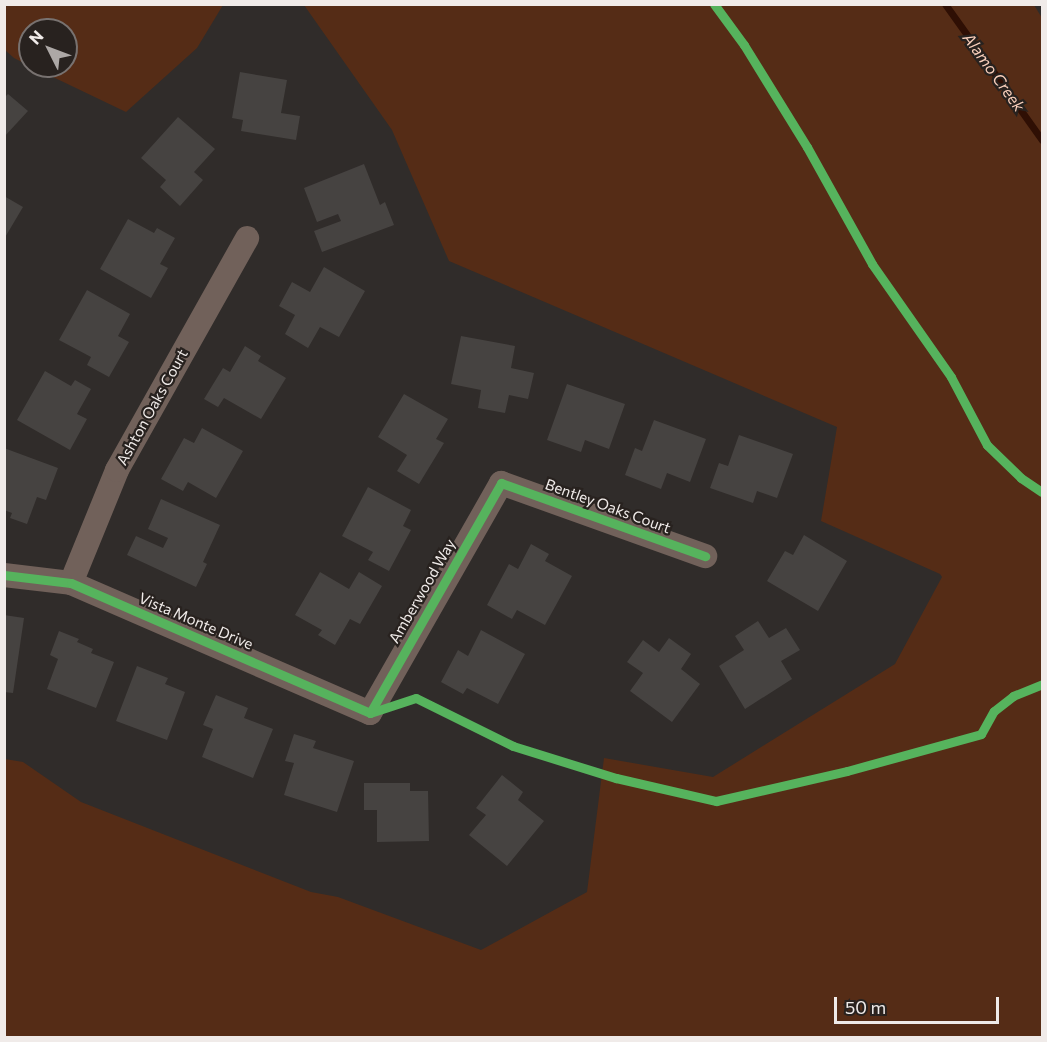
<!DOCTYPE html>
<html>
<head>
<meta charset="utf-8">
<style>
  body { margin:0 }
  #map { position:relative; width:1047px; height:1042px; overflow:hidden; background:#302c2a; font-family:Commissioner,sans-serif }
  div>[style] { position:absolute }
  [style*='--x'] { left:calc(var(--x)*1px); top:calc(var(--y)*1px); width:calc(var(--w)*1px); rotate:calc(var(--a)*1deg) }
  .green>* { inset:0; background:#552c16 }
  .stream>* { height:7px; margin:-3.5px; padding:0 3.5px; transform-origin:3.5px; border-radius:3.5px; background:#2f0f04 }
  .building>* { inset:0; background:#464341 }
  .minor>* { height:24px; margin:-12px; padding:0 12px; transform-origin:12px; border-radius:12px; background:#71615a }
  .cycleway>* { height:9px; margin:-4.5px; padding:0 4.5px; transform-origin:4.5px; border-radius:4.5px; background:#56b35d }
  span { translate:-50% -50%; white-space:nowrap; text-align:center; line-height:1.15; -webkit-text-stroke:4.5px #28221f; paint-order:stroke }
  .street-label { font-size:15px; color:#f0ebe9 }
  .water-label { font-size:16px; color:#fad0bc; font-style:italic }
  .frame { position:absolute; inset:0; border:6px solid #f0ebe9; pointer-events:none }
  .north { position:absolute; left:18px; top:18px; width:60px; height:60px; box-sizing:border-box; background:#28221f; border:2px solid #787270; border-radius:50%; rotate:312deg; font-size:16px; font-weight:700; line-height:24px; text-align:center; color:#f0ebe9 }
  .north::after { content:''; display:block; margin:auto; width:21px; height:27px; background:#ada8a6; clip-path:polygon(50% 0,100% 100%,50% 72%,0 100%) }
  .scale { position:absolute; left:834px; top:997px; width:165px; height:27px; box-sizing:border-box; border:3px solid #f0ebe9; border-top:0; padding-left:8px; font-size:18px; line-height:21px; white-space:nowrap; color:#f0ebe9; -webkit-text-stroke:4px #28221f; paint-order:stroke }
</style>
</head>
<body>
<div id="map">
  <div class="green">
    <i style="clip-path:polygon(5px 4px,223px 4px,223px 5px,197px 48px,126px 112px,30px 66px,66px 66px,66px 30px,30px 30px,30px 66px,14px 58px,5px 50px)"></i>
    <i style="clip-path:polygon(304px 5px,1034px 5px,1042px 18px,1042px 1037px,5px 1037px,5px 759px,23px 762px,81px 802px,311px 892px,338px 897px,481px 950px,587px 892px,604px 758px,713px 777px,895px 664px,942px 577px,940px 574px,821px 521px,837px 427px,449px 261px,392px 130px)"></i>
  </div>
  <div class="stream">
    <i style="--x:945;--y:4;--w:167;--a:54.5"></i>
  </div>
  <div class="building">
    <i style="clip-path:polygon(240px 72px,287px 80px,281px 113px,300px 116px,296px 140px,241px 131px,243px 120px,232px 118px)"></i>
    <i style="clip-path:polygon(8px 94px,28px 111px,4px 137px,4px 98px)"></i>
    <i style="clip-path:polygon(178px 117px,215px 149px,194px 172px,203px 180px,180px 206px,160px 187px,166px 180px,141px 158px)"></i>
    <i style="clip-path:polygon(364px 164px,380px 205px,385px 202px,394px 225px,322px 252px,314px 231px,341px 221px,338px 214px,317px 222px,304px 188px)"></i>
    <i style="clip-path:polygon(4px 196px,23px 207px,4px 239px)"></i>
    <i style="clip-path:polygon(128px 219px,154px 233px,157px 228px,175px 238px,160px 264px,168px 268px,151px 298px,100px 269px)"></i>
    <i style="clip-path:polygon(324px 267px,365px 291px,339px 337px,320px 327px,308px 348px,285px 334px,295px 315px,279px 306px,292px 282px,310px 292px)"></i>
    <i style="clip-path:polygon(87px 290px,130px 314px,118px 336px,129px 342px,109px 377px,87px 365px,91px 357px,59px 340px)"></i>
    <i style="clip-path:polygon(461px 336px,515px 346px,511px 368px,534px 373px,528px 399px,509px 395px,505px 413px,478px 408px,481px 390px,451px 384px)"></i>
    <i style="clip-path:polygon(245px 346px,261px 356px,258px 361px,286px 378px,261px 419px,224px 398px,218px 407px,204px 399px,223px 368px,230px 372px)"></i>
    <i style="clip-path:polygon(45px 371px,71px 386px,75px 380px,91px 389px,77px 414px,87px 419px,70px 450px,17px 420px)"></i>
    <i style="clip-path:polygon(567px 384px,625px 404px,609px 449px,585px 440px,581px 452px,547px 440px)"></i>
    <i style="clip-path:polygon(404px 394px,448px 419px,436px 439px,444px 443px,419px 484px,397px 471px,407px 455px,378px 437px)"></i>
    <i style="clip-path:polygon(654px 420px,706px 439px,690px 482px,667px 473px,661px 489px,625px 475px,635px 448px,642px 451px)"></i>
    <i style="clip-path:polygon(202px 428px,243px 451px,216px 498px,188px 482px,183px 491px,161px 479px,184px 438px,194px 443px)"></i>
    <i style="clip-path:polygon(739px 435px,793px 454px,777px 498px,757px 491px,753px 503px,710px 488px,719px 463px,728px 466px)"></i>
    <i style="clip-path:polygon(4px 448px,58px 468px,46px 500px,37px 497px,27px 524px,10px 518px,12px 513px,4px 510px)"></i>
    <i style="clip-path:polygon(368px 487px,411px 510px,403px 526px,411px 530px,389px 571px,368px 560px,373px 552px,342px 536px)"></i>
    <i style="clip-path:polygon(161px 499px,220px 525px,203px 562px,207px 564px,196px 587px,127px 555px,136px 536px,163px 548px,168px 538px,148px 529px)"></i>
    <i style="clip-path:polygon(804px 535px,847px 561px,818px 611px,767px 581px,785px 551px,793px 555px)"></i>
    <i style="clip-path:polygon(531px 544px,549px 554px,545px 561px,572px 576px,545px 625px,517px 610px,512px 619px,487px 605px,509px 564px,518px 569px)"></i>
    <i style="clip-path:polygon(320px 572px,349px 589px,359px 572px,382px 586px,360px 624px,350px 619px,335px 645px,318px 635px,322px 630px,295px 615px)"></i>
    <i style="clip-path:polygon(4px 615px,24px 618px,13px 693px,4px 692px)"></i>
    <i style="clip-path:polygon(758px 621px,769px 638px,786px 628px,800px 650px,781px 661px,792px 679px,745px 709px,719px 666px,744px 650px,735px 636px)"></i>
    <i style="clip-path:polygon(481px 630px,525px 654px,498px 704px,467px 688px,463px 694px,441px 682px,458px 650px,468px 656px)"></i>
    <i style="clip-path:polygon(59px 631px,79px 639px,77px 642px,93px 649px,91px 653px,114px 662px,96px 708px,47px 689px,58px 659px,50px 655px)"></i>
    <i style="clip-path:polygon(669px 638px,691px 654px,681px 669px,700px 684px,672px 722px,630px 691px,643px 673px,627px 662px,643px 640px,659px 652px)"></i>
    <i style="clip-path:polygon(137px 666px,168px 678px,165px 684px,185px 692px,167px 740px,116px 721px)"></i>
    <i style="clip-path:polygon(216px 695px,248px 708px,244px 718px,273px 729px,253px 778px,202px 757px,213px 729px,203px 725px)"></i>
    <i style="clip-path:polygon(294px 734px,316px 741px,313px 748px,354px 761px,337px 812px,284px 795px,294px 763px,285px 761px)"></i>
    <i style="clip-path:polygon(502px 775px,523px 792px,518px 800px,544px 821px,507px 866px,469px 835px,486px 815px,476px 808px)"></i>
    <i style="clip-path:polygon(364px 783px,410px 783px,410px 791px,428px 791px,429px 841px,377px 842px,377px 810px,364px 810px)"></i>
  </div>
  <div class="minor">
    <i style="--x:4;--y:575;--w:67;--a:6.8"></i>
    <i style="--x:71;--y:583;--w:326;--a:23.5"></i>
    <i style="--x:370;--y:713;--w:265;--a:-60.3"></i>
    <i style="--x:501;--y:483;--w:217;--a:19.7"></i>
    <i style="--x:71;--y:583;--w:122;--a:-67.8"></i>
    <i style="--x:117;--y:470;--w:266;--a:-60.7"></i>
  </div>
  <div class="cycleway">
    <i style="--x:714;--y:4;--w:51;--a:53.8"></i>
    <i style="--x:744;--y:45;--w:120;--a:58.3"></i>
    <i style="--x:807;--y:147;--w:134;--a:60.9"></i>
    <i style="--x:872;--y:264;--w:138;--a:55"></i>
    <i style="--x:951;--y:377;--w:77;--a:62.1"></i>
    <i style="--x:987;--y:445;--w:47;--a:44.1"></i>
    <i style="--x:1021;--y:478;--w:25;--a:34"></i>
    <i style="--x:4;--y:575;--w:67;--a:6.8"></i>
    <i style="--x:71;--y:583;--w:326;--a:23.5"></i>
    <i style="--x:370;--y:713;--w:48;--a:-18.1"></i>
    <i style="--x:416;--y:698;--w:108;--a:26.3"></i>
    <i style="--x:513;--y:746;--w:108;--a:17.3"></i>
    <i style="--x:616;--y:778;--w:103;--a:13"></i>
    <i style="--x:716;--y:801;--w:134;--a:-12.9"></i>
    <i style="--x:847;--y:771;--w:139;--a:-15.4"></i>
    <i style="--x:981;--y:734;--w:26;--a:-61"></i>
    <i style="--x:994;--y:711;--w:24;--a:-38"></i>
    <i style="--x:1013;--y:696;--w:31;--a:-22"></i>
    <i style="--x:370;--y:713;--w:265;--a:-60.3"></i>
    <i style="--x:501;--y:483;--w:217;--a:19.7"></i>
  </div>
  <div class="street-label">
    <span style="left:152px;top:407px;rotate:-61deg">Ashton Oaks Court</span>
    <span style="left:608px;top:506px;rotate:20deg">Bentley Oaks Court</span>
    <span style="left:422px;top:591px;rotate:-60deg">Amberwood Way</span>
    <span style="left:196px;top:621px;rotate:23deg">Vista Monte Drive</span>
  </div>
  <div class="water-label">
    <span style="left:994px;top:72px;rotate:54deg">Alamo Creek</span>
  </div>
  <div class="frame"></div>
  <div class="north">N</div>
  <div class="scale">50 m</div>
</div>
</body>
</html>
